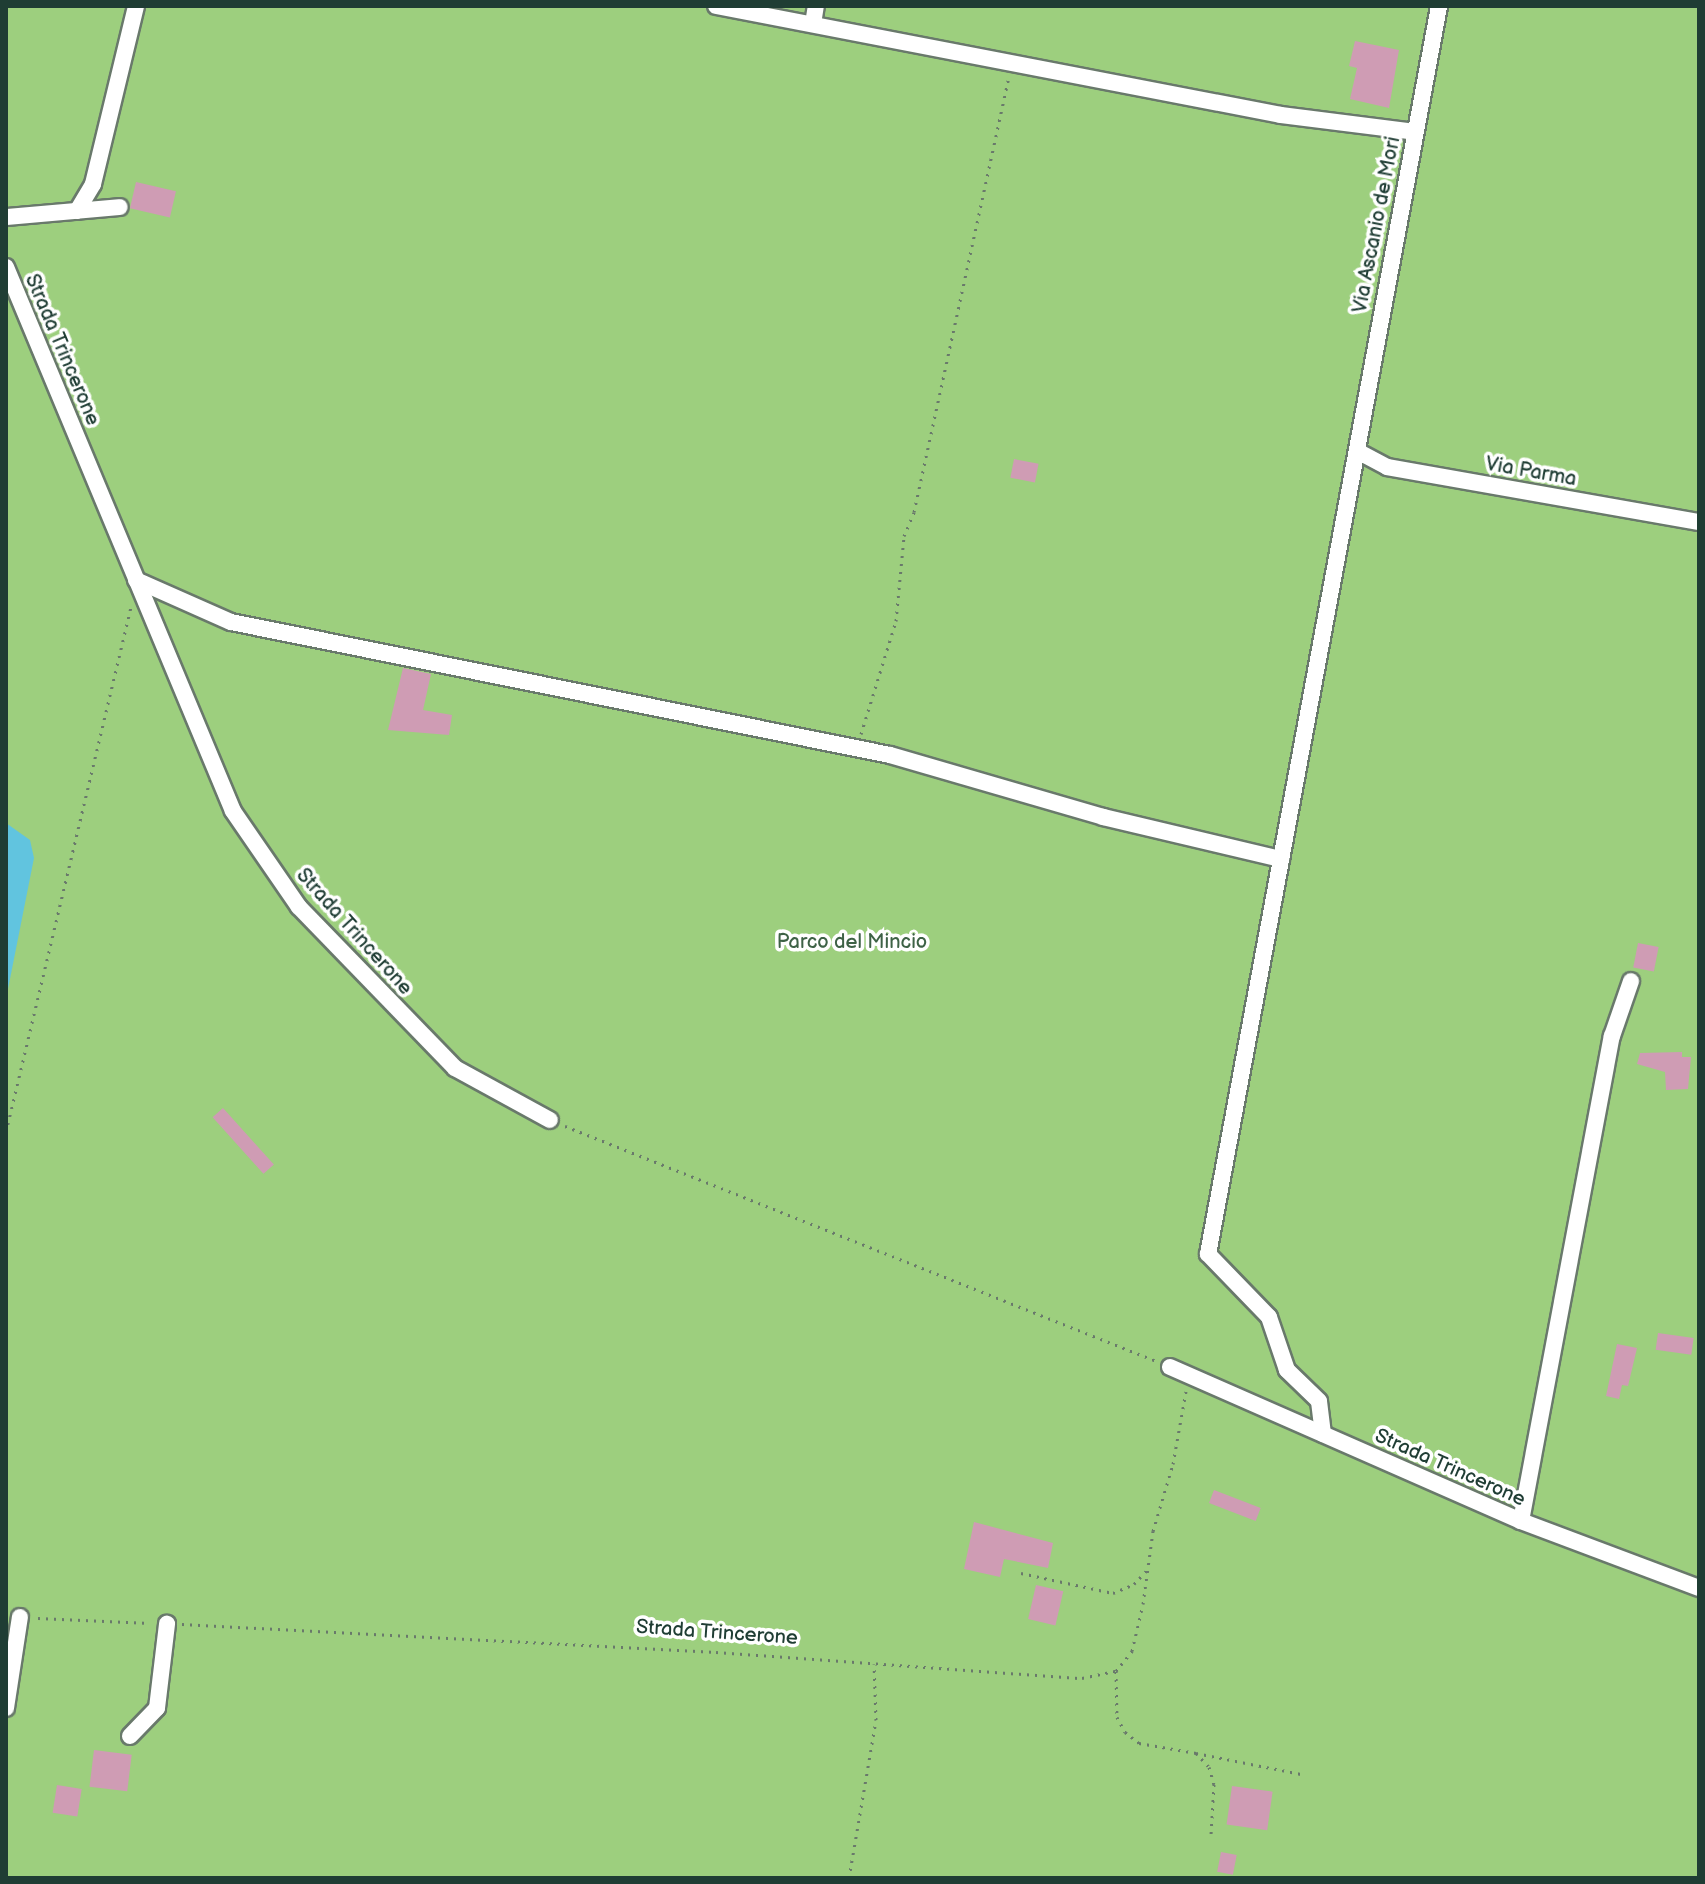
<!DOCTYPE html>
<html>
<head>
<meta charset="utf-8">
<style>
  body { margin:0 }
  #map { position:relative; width:1705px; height:1884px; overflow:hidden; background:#f2e9d2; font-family:"Balsamiq Sans",sans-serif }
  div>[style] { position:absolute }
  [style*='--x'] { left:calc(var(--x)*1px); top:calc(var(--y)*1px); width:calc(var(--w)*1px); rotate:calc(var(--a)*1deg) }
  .green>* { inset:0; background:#9dcf7e; transform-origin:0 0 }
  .water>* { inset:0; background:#61c4df }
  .building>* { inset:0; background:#cf9cb4; transform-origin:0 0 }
  .path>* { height:3px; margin-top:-1.5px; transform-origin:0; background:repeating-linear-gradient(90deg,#69796b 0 2px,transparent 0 8px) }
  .roads { filter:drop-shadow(2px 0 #69796b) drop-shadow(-2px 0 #69796b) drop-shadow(0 2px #69796b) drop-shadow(0 -2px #69796b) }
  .street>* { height:16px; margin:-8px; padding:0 8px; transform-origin:8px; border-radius:8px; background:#fff }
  span { translate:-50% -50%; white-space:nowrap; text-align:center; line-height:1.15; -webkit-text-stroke:7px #fff; paint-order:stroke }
  .street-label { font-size:20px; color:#1f3d34 }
  .park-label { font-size:20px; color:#3e6246 }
  .frame { position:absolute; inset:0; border:8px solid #1f3d34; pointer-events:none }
</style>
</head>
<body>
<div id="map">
  <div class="green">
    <i style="left:6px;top:6px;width:1693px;height:1872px"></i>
  </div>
  <div class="water">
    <i style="clip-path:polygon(6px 823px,30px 840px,34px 858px,6px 999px)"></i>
  </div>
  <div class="building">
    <i style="clip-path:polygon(1355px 41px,1399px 50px,1389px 108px,1350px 99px,1357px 68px,1349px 66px)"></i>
    <i style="left:136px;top:182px;width:41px;height:27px;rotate:13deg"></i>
    <i style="left:1014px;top:459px;width:25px;height:19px;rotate:11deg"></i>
    <i style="clip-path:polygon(403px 668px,431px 674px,423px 710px,452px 715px,449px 735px,388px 730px)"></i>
    <i style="left:1638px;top:943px;width:21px;height:25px;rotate:11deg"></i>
    <i style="clip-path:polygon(1682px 1052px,1682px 1057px,1691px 1057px,1688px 1089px,1666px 1090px,1665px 1072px,1637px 1064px,1640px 1053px)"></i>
    <i style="left:223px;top:1108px;width:76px;height:14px;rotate:48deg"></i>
    <i style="left:1658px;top:1333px;width:36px;height:17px;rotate:8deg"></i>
    <i style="clip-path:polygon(1617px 1344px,1637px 1348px,1628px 1386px,1622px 1385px,1619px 1399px,1606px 1396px)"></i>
    <i style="left:1214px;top:1490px;width:50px;height:14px;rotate:21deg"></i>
    <i style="clip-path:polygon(974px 1522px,1053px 1543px,1048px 1568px,1004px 1559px,1000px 1577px,964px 1569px)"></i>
    <i style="left:1036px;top:1585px;width:28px;height:35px;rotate:13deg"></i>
    <i style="left:94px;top:1750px;width:38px;height:37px;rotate:7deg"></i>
    <i style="left:57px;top:1785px;width:25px;height:28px;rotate:9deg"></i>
    <i style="left:1232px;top:1786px;width:41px;height:39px;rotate:8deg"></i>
    <i style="left:1221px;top:1852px;width:16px;height:20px;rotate:11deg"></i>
  </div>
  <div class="path">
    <i style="--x:861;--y:734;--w:118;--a:-72.8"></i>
    <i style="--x:896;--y:621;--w:85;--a:-84.6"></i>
    <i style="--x:904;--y:536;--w:26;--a:-67"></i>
    <i style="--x:914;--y:512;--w:442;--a:-77.7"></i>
    <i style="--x:565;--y:1126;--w:636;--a:21.68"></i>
    <i style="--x:6;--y:1132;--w:540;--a:-76.61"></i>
    <i style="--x:1021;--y:1573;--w:94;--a:12.3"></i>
    <i style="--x:1113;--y:1593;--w:23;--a:-23"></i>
    <i style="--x:1134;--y:1584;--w:19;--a:-47"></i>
    <i style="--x:38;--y:1618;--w:112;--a:2.6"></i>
    <i style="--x:182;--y:1624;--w:535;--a:3"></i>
    <i style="--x:716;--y:1652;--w:367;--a:4.1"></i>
    <i style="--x:1082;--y:1678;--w:35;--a:-12"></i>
    <i style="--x:1116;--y:1671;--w:26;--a:-51"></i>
    <i style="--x:1132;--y:1651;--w:48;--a:-76.8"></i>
    <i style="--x:1143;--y:1604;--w:74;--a:-82.2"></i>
    <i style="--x:1153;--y:1531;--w:70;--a:-73.4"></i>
    <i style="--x:1173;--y:1464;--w:74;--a:-79.9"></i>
    <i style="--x:1116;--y:1671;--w:46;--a:88.8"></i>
    <i style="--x:1117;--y:1717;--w:17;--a:62"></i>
    <i style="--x:1125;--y:1732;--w:18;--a:38"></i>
    <i style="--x:1139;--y:1743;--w:58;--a:10"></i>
    <i style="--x:1196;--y:1753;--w:19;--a:47"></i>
    <i style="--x:1209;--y:1767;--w:18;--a:74"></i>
    <i style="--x:1214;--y:1784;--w:50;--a:93.4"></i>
    <i style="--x:1196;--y:1753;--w:107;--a:11.3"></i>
    <i style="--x:849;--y:1878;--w:160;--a:-80.3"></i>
    <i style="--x:876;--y:1720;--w:56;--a:-92"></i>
  </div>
  <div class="roads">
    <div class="street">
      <i style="--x:716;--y:6;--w:575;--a:10.92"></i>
      <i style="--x:1281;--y:115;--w:135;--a:7.2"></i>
      <i style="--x:813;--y:24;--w:18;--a:-81"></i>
      <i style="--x:77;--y:211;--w:31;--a:-59"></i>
      <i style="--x:93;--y:184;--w:183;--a:-76.4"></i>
      <i style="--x:6;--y:217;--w:114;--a:-5"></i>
      <i style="--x:6;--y:267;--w:589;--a:67.35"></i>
      <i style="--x:233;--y:811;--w:116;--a:55.5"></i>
      <i style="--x:299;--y:907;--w:224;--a:45.9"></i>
      <i style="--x:455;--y:1068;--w:108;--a:28.7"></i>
      <i style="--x:1359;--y:452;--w:32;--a:28"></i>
      <i style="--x:1387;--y:467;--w:317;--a:10"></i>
      <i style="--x:136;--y:580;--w:104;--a:23.9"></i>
      <i style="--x:231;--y:622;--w:672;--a:11.41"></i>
      <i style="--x:890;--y:755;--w:222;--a:16.2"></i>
      <i style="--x:1103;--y:817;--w:183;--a:13.3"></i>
      <i style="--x:1170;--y:1367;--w:383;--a:23.7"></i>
      <i style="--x:1521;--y:1521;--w:190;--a:20.6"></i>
      <i style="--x:1323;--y:1434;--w:33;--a:-97"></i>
      <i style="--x:1319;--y:1401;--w:45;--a:-135.9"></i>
      <i style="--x:1287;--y:1370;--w:56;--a:-108.8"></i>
      <i style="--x:1269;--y:1317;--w:88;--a:-134.1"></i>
      <i style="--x:1208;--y:1254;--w:1269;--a:-79.51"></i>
      <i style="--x:1521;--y:1521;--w:493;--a:-79.4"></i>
      <i style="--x:1612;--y:1036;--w:58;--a:-70.9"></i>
      <i style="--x:6;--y:1708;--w:92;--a:-81.3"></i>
      <i style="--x:130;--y:1736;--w:39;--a:-46"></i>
      <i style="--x:157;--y:1708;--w:85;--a:-83.2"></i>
    </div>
  </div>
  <div class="street-label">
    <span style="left:1377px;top:225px;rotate:-79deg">Via Ascanio de Mori</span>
    <span style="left:62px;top:350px;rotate:67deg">Strada Trincerone</span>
    <span style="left:1531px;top:472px;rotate:10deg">Via Parma</span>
    <span style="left:354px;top:932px;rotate:48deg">Strada Trincerone</span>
    <span style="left:1450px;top:1468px;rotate:24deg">Strada Trincerone</span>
    <span style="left:717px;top:1633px;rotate:4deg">Strada Trincerone</span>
  </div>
  <div class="park-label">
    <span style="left:852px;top:942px">Parco del Mincio</span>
  </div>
  <div class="frame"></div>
</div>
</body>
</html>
